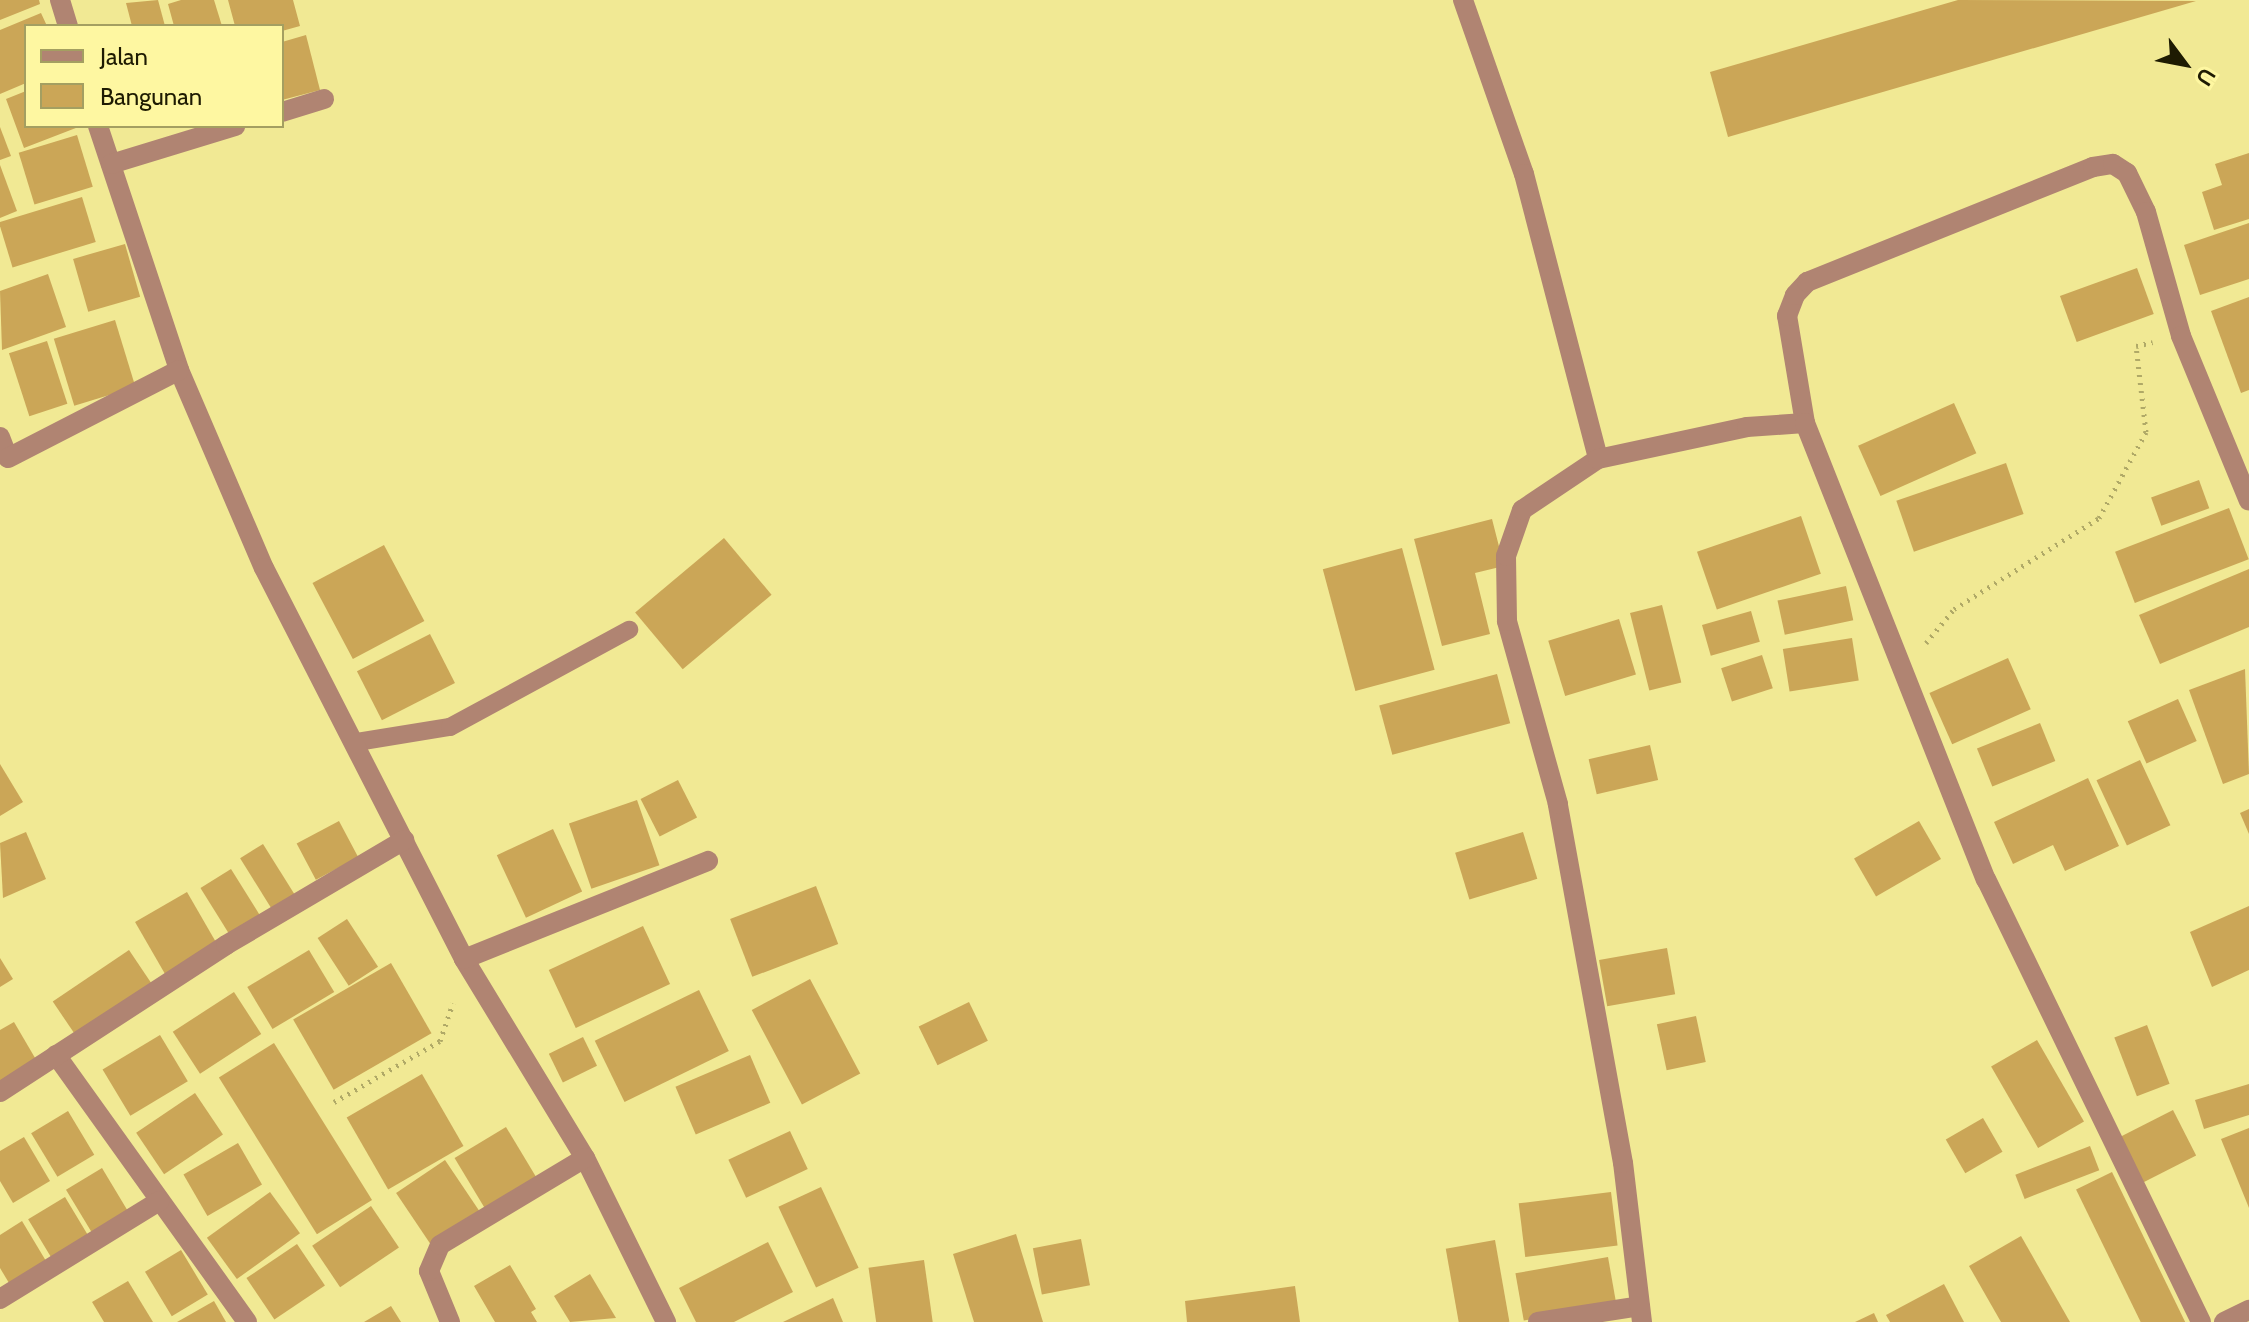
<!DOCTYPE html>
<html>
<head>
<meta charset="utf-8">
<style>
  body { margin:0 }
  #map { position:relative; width:2249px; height:1322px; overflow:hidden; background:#f1e994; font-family:Cabin,sans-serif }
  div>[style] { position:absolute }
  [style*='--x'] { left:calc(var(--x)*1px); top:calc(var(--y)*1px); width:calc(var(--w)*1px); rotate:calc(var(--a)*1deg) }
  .building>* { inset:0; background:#cba657; transform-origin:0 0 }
  .path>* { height:5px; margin-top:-2.5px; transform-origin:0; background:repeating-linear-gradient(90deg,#b0a967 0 2px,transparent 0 8px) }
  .lane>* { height:18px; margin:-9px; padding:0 9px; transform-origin:9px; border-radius:9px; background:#b08472 }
  .street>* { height:20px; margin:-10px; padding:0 10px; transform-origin:10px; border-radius:10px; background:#b08472 }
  span { translate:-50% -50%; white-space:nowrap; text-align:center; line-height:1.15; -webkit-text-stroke:8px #fef7a1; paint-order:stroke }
  .legend { position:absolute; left:24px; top:24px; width:260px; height:104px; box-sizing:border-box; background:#fef7a1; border:2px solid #a49f61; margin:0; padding:10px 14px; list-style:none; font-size:24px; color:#1e1b02 }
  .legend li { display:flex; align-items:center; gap:16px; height:40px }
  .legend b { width:40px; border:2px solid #a49f61 }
  .north { position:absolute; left:2145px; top:24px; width:80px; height:80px; -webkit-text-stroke:6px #fef7a1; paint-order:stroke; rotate:122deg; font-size:22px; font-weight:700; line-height:32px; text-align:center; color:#1e1b02 }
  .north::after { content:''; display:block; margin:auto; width:28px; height:36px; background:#1e1b02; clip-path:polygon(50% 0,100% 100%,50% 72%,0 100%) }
</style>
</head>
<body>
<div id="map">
  <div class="building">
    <i style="clip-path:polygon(0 0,39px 0,40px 4px,0 20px)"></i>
    <i style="clip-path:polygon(158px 0,165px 26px,132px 26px,126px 3px)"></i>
    <i style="clip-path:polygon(181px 0,214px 0,222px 26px,174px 26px,168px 4px)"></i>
    <i style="clip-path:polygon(228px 0,293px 0,300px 26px,282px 31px,282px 26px,235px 26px)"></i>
    <i style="clip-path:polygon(1958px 0,2196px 1px,1728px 137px,1710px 72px)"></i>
    <i style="clip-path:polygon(41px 13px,47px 26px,26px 26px,26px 83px,0 94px,0 30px)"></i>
    <i style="clip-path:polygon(306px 35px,320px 90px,282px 100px,282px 42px)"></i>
    <i style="clip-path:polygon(26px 91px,26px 126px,81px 126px,24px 148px,6px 99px)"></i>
    <i style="clip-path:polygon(0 127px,11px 156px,0 160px)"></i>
    <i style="left:77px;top:135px;width:54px;height:61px;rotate:73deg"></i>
    <i style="clip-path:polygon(2249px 153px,2249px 219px,2214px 230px,2202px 192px,2222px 185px,2215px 164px)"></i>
    <i style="clip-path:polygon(0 165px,17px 211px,0 218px)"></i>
    <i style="left:82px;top:197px;width:47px;height:87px;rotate:73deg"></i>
    <i style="clip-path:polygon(2249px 223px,2249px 279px,2200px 295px,2184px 245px)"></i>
    <i style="left:125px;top:244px;width:55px;height:54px;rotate:74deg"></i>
    <i style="left:2137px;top:268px;width:49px;height:82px;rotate:70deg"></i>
    <i style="clip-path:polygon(48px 274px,66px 327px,2px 350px,0 291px)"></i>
    <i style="clip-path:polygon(2249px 297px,2249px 390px,2241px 393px,2211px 311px)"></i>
    <i style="left:115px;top:320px;width:70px;height:64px;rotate:73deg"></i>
    <i style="left:47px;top:341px;width:66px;height:40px;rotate:72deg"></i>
    <i style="left:1954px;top:403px;width:55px;height:105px;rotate:66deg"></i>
    <i style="left:2006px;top:463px;width:54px;height:116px;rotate:71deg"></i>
    <i style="left:2199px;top:480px;width:30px;height:51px;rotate:70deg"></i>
    <i style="left:2229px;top:508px;width:55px;height:122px;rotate:69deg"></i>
    <i style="left:1801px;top:516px;width:61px;height:110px;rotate:71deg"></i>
    <i style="clip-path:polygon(1492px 519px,1504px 566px,1475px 573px,1490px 634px,1442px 646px,1414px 539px)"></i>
    <i style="left:724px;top:538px;width:74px;height:116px;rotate:50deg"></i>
    <i style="left:384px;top:545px;width:86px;height:81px;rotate:62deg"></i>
    <i style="left:1402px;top:548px;width:126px;height:82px;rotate:75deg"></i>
    <i style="clip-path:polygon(2249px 569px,2249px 627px,2160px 664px,2139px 615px)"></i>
    <i style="left:1846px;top:586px;width:35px;height:70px;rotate:78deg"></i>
    <i style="left:1662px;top:605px;width:80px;height:33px;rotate:76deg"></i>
    <i style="left:1751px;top:611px;width:32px;height:51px;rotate:74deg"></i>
    <i style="left:1619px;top:619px;width:58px;height:74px;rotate:73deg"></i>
    <i style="left:430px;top:634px;width:55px;height:82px;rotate:63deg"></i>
    <i style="left:1852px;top:638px;width:43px;height:70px;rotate:81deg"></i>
    <i style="left:1762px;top:655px;width:35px;height:43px;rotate:72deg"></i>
    <i style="left:2008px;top:658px;width:56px;height:86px;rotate:66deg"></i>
    <i style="clip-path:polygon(2245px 669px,2249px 774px,2223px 784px,2189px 690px)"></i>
    <i style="left:1497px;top:674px;width:51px;height:122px;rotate:75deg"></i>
    <i style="left:2178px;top:699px;width:46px;height:55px;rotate:66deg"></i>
    <i style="left:2040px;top:723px;width:41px;height:68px;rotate:68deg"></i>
    <i style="left:1650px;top:745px;width:36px;height:63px;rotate:77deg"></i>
    <i style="left:2140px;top:760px;width:72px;height:48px;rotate:65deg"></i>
    <i style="clip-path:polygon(0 764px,23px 802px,0 816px)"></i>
    <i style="clip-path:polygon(2088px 778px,2119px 846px,2065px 871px,2053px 845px,2013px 864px,1994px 822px)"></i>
    <i style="left:678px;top:780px;width:42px;height:42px;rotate:63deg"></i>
    <i style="left:637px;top:800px;width:69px;height:72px;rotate:71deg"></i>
    <i style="clip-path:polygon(2249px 809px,2249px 834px,2240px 813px)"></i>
    <i style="left:339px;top:821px;width:41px;height:48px;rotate:62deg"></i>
    <i style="left:1919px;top:821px;width:44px;height:75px;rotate:60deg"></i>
    <i style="left:553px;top:829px;width:69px;height:62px;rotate:65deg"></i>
    <i style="clip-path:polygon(26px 832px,46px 879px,3px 898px,0 843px)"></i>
    <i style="left:1523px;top:832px;width:49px;height:71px;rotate:73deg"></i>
    <i style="left:263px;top:844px;width:65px;height:27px;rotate:58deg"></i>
    <i style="left:231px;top:869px;width:55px;height:36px;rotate:58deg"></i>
    <i style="left:816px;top:886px;width:62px;height:92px;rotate:69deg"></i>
    <i style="left:187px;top:892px;width:60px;height:60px;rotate:60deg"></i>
    <i style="clip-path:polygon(2249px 906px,2249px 970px,2212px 987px,2190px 932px)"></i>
    <i style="left:347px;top:919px;width:57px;height:35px;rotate:57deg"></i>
    <i style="left:643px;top:926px;width:64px;height:104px;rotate:65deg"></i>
    <i style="left:1667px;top:948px;width:47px;height:69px;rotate:80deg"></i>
    <i style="left:129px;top:950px;width:40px;height:92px;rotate:56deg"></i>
    <i style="left:309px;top:950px;width:49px;height:72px;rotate:59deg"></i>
    <i style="clip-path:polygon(0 958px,13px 979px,0 987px)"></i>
    <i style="left:391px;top:963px;width:81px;height:113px;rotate:60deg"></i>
    <i style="left:810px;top:979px;width:107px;height:66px;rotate:62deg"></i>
    <i style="left:699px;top:990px;width:68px;height:116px;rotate:64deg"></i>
    <i style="left:234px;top:992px;width:50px;height:73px;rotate:57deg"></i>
    <i style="left:969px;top:1002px;width:43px;height:56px;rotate:64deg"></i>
    <i style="left:1696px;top:1016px;width:47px;height:40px;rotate:78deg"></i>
    <i style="clip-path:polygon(14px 1022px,38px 1063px,0 1087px,0 1030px)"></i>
    <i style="left:2147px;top:1025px;width:63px;height:35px;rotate:69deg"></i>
    <i style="left:160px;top:1035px;width:54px;height:67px;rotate:59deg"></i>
    <i style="left:583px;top:1037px;width:32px;height:38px;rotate:64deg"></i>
    <i style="left:2037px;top:1040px;width:94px;height:53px;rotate:60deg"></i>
    <i style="left:274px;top:1043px;width:185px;height:65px;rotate:58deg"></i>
    <i style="left:750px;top:1055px;width:52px;height:81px;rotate:67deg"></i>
    <i style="left:422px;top:1074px;width:83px;height:87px;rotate:60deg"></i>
    <i style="clip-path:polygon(2249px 1084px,2249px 1115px,2204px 1129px,2195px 1100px)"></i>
    <i style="left:195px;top:1093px;width:50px;height:71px;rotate:56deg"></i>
    <i style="left:2173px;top:1110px;width:51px;height:59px;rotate:63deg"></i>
    <i style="left:68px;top:1111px;width:51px;height:43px;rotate:59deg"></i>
    <i style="left:1983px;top:1118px;width:39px;height:43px;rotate:60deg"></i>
    <i style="left:506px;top:1127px;width:64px;height:60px;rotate:59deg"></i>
    <i style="clip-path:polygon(2249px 1128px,2249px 1208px,2221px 1139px)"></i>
    <i style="left:790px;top:1131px;width:42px;height:68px;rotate:65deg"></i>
    <i style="clip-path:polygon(24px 1137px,50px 1181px,13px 1203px,0 1181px,0 1151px)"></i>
    <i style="left:238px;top:1143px;width:48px;height:63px;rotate:60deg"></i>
    <i style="left:2090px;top:1146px;width:26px;height:80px;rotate:69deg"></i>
    <i style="left:445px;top:1160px;width:65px;height:59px;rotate:56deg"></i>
    <i style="left:102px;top:1168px;width:51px;height:42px;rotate:59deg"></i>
    <i style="left:2112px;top:1172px;width:167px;height:40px;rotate:64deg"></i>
    <i style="left:821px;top:1187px;width:89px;height:47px;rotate:65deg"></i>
    <i style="left:270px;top:1192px;width:51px;height:78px;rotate:54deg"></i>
    <i style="left:1611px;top:1192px;width:54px;height:93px;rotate:83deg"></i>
    <i style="left:65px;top:1197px;width:51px;height:43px;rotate:59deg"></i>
    <i style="left:371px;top:1206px;width:50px;height:71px;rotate:56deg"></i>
    <i style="clip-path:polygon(22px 1221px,49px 1266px,12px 1288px,0 1268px,0 1235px)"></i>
    <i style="clip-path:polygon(1016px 1234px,1043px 1322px,974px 1322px,953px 1254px)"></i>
    <i style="clip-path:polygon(2021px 1236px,2070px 1322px,2001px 1322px,1969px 1266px)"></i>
    <i style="left:1081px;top:1239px;width:47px;height:49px;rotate:79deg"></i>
    <i style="left:1495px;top:1240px;width:83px;height:50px;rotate:80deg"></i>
    <i style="clip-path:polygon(768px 1242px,793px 1292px,734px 1322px,696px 1322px,679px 1288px)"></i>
    <i style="left:297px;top:1244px;width:50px;height:61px;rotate:56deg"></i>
    <i style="left:181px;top:1250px;width:52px;height:42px;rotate:59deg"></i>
    <i style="left:1608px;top:1257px;width:48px;height:94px;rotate:80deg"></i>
    <i style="left:924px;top:1260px;width:63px;height:56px;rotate:82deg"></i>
    <i style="clip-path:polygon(510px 1265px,536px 1309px,531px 1312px,537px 1322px,495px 1322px,474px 1286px)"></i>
    <i style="clip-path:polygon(590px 1274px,616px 1318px,570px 1322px,554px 1296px)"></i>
    <i style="clip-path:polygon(128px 1281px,153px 1322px,104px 1322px,92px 1302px)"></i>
    <i style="clip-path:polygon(1944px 1284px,1964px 1322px,1890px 1322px,1886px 1315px)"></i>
    <i style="clip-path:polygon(1295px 1286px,1300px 1322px,1187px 1322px,1185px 1301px)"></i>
    <i style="clip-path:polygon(833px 1298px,843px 1322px,783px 1322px)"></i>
    <i style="clip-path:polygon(214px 1301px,226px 1322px,177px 1322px)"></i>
    <i style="clip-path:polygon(391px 1306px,401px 1322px,364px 1322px)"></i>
    <i style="clip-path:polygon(1874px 1313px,1878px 1322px,1855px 1322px)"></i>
  </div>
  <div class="path">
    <i style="--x:1926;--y:643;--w:44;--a:-50.5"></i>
    <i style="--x:1954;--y:609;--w:171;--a:-32.1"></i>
    <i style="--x:2099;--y:518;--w:98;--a:-61.3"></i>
    <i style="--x:2146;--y:432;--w:87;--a:-96.6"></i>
    <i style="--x:2136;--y:346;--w:17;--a:-13"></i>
    <i style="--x:334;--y:1102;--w:122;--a:-29.9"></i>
    <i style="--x:440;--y:1041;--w:40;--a:-71.1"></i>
  </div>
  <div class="lane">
    <i style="--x:357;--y:742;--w:94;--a:-9.2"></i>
    <i style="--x:450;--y:727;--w:204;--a:-28.5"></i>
  </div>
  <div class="street">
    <i style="--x:60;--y:0;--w:27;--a:73"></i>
    <i style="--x:1463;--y:0;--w:184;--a:70.7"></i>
    <i style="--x:1524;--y:174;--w:294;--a:75.4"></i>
    <i style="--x:282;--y:112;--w:44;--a:-17.2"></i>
    <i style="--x:98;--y:126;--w:257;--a:71.6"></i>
    <i style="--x:179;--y:370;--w:215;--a:66.8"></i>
    <i style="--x:264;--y:568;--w:439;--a:62.9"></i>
    <i style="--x:464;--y:959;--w:233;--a:58.7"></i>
    <i style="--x:585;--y:1158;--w:183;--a:63.7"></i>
    <i style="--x:111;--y:164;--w:130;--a:-17"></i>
    <i style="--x:1805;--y:423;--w:109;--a:-99.5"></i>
    <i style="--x:1787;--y:316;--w:22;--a:-69"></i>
    <i style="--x:1795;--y:295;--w:18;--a:-47"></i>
    <i style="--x:1807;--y:282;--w:308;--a:-21.9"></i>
    <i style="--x:2093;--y:167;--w:20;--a:-9"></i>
    <i style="--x:2113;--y:164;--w:17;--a:33"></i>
    <i style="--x:2127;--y:173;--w:43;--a:64"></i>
    <i style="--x:2146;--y:212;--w:129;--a:74.2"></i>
    <i style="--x:2181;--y:336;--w:178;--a:67.6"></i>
    <i style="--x:0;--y:437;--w:22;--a:69"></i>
    <i style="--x:8;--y:458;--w:192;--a:-27.2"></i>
    <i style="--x:464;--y:959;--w:263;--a:-21.9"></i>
    <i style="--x:56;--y:1055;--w:328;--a:54.4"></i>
    <i style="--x:0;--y:1092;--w:270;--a:-33"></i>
    <i style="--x:226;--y:945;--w:207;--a:-30.5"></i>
    <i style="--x:0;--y:1299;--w:187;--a:-31.6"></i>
    <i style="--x:450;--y:1322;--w:55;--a:-112.4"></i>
    <i style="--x:429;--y:1271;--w:28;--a:-67"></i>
    <i style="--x:440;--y:1245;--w:169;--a:-31"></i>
    <i style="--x:1538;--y:1322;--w:103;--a:-8.9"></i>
    <i style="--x:1642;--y:1322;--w:160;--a:-96.8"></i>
    <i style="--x:1623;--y:1163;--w:365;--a:-100.3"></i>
    <i style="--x:1558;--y:804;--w:190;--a:-105.6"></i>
    <i style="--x:1507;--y:621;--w:65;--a:-90.9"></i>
    <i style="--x:1506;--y:556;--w:49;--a:-70.8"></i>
    <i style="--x:1522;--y:510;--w:92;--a:-33.9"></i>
    <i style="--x:1598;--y:459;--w:152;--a:-12.1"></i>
    <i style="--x:1747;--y:427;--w:58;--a:-3.9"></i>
    <i style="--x:1805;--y:423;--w:491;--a:68.4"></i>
    <i style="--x:1986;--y:879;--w:492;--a:64.1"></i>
    <i style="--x:2224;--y:1322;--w:28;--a:-26"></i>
  </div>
  <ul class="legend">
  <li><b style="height:10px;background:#b08472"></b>Jalan</li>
  <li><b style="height:22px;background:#cba657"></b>Bangunan</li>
  </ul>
  <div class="north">U</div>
</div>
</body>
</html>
